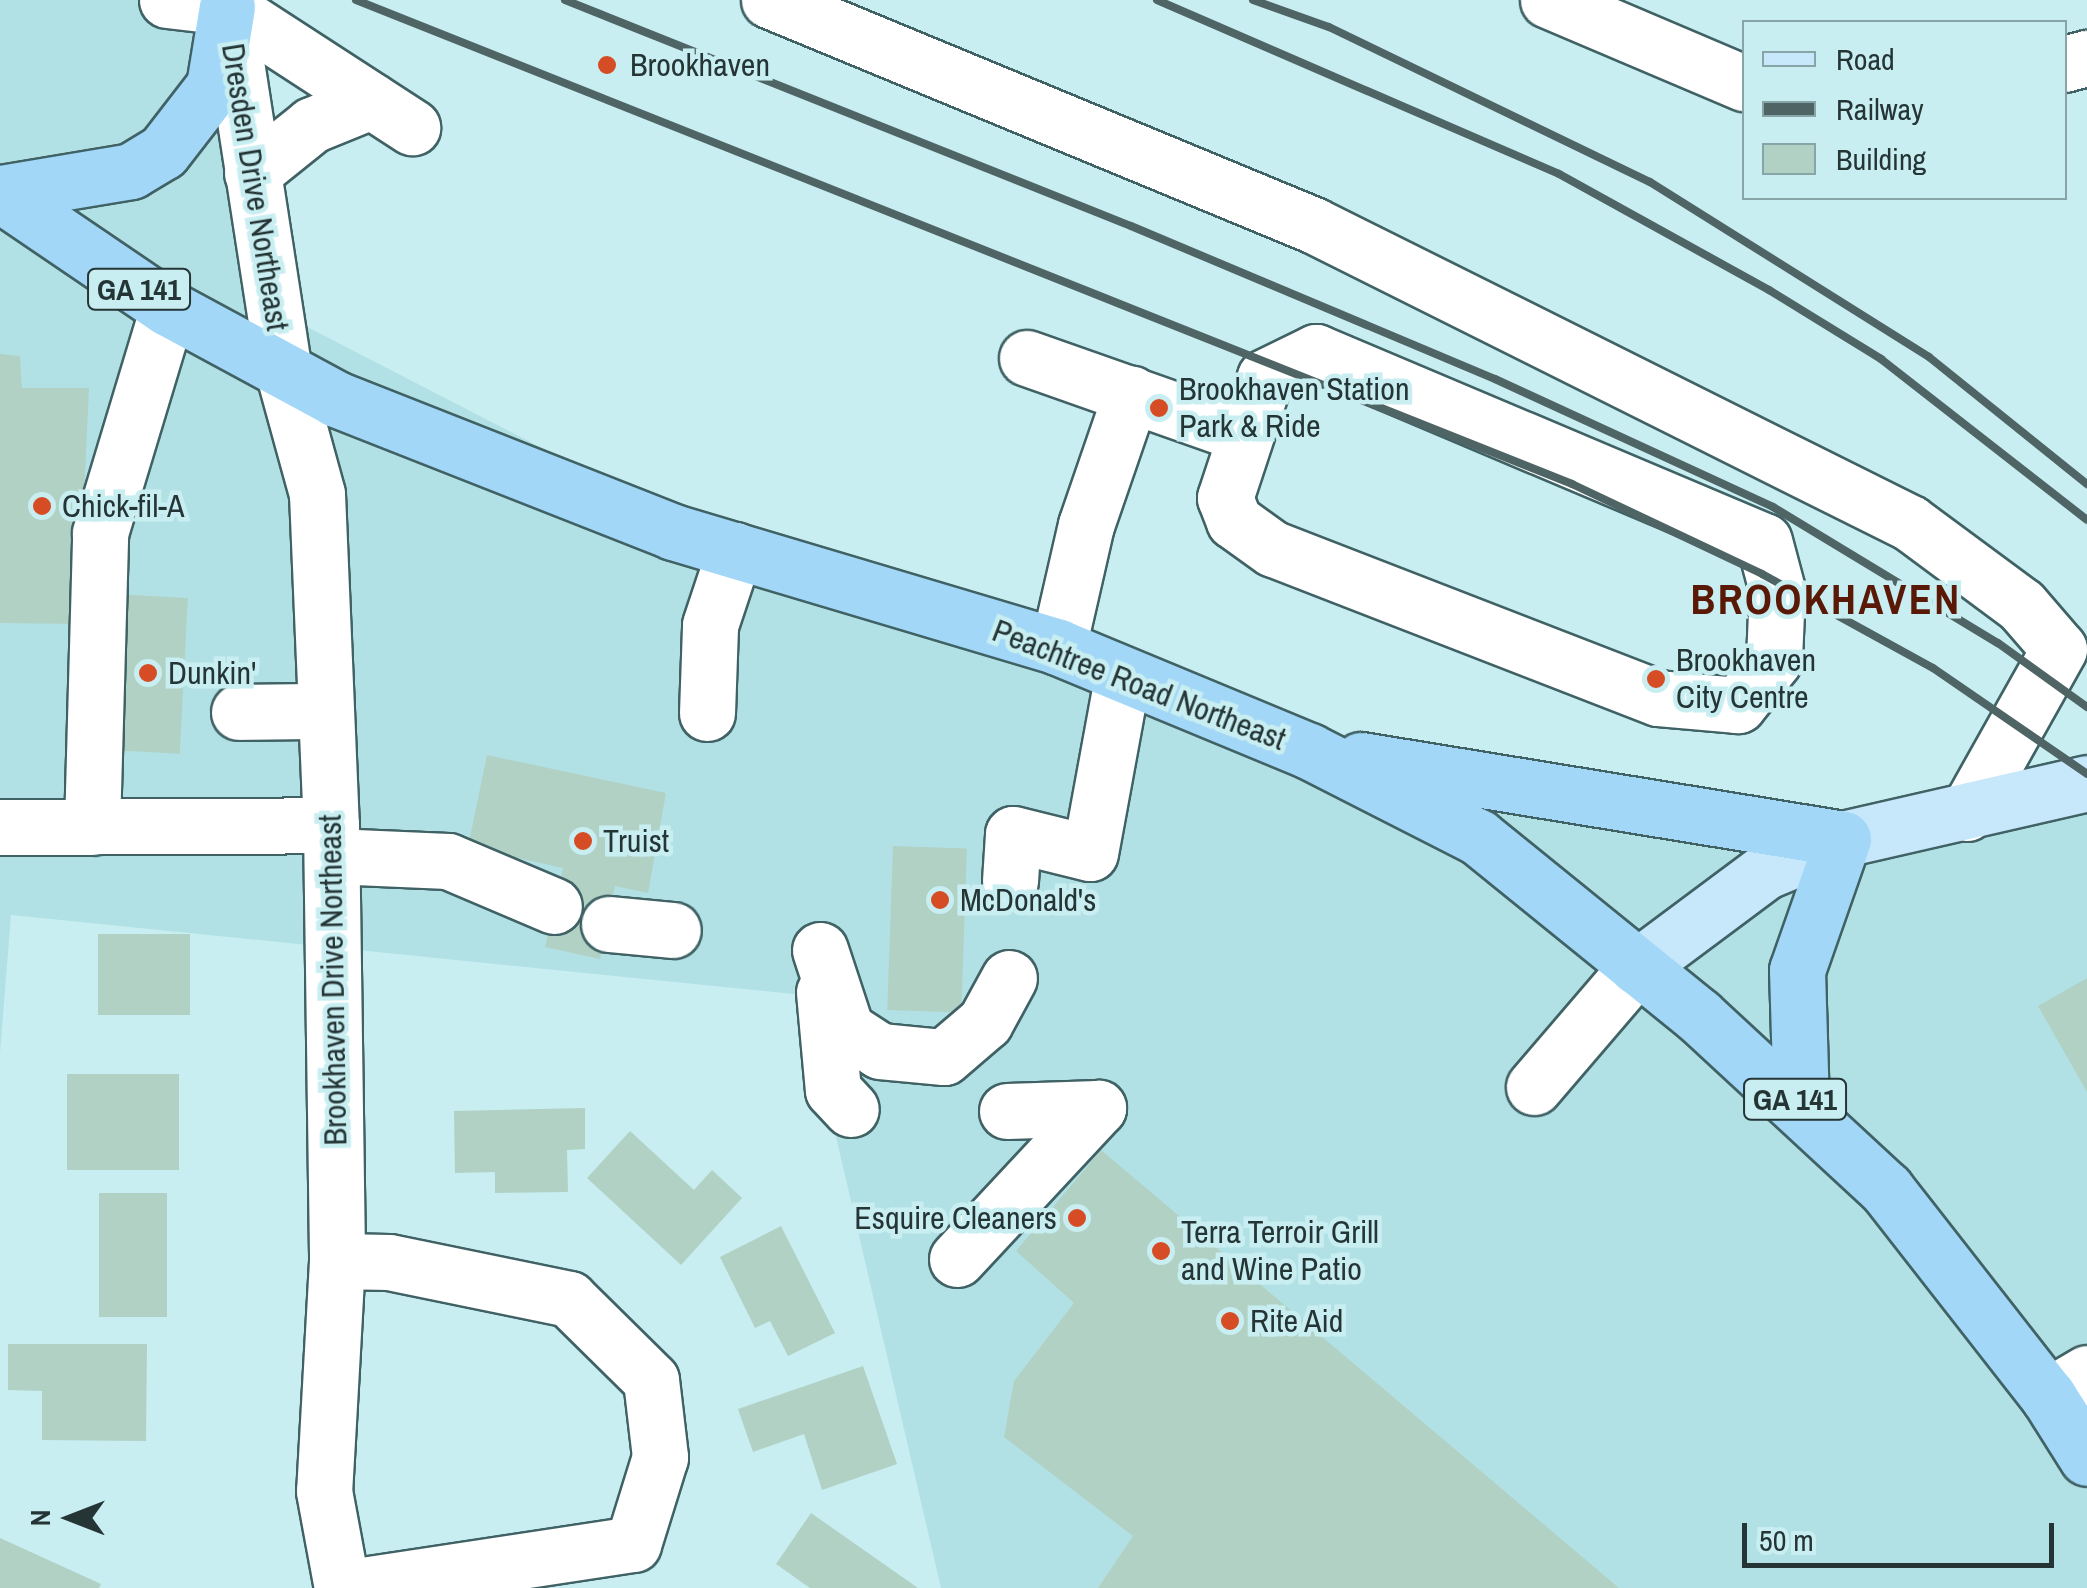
<!DOCTYPE html>
<html>
<head>
<meta charset="utf-8">
<style>
  body { margin:0 }
  #map { position:relative; width:2087px; height:1588px; overflow:hidden; background:#c8eef1; font-family:"Archivo Narrow",sans-serif }
  div>[style] { position:absolute }
  [style*='--x'] { left:calc(var(--x)*1px); top:calc(var(--y)*1px); width:calc(var(--w)*1px); rotate:calc(var(--a)*1deg) }
  .built>* { inset:0; background:#b2e1e5 }
  .building>* { inset:0; background:#b0d1c4; transform-origin:0 0 }
  .roads { filter:drop-shadow(2px 0 #406265) drop-shadow(-2px 0 #406265) drop-shadow(0 2px #406265) drop-shadow(0 -2px #406265) }
  .minor>* { height:55px; margin:-27.5px; padding:0 27.5px; transform-origin:27.5px; border-radius:27.5px; background:#fff }
  .major>* { height:55px; margin:-27.5px; padding:0 27.5px; transform-origin:27.5px; border-radius:27.5px; background:#c7e7fa }
  .highway>* { height:55px; margin:-27.5px; padding:0 27.5px; transform-origin:27.5px; border-radius:27.5px; background:#a2d7f7 }
  .rail>* { height:8px; margin:-4px; padding:0 4px; transform-origin:4px; border-radius:4px; background:#4f6465 }
  .dots>* { width:28px; height:28px; translate:-50% -50%; box-sizing:border-box; border:5px solid #c8eef1; border-radius:50% }
  span { translate:-50% -50%; white-space:nowrap; text-align:center; line-height:1.15; -webkit-text-stroke:9px #c8eef1; paint-order:stroke }
  .shield-label span { padding:2px 8px; background:#c8eef1; border:2px solid; border-radius:8px; -webkit-text-stroke-width:0 }
  .shield-label { font-size:30px; color:#253435; font-weight:700 }
  .poi-label { font-size:32px; color:#253435 }
  .left { translate:0 -50%; text-align:left }
  .right { translate:-100% -50%; text-align:right }
  .street-label { font-size:32px; color:#253435 }
  .district-label { font-size:42px; color:#5a1906; font-weight:700; letter-spacing:2.5px }
  .legend { position:absolute; left:1742px; top:20px; width:325px; height:180px; box-sizing:border-box; background:#c8eef1; border:2px solid #87a4a6; margin:0; padding:12px 18px; list-style:none; font-size:30px; color:#253435 }
  .legend li { display:flex; align-items:center; gap:20px; height:50px }
  .legend b { width:50px; border:2px solid #87a4a6 }
  .north { position:absolute; left:20px; top:1468px; width:100px; height:100px; -webkit-text-stroke:8px #c8eef1; paint-order:stroke; rotate:270deg; font-size:28px; font-weight:700; line-height:40px; text-align:center; color:#253435 }
  .north::after { content:''; display:block; margin:auto; width:35px; height:45px; background:#253435; clip-path:polygon(50% 0,100% 100%,50% 72%,0 100%) }
  .scale { position:absolute; left:1742px; top:1523px; width:312px; height:45px; box-sizing:border-box; border:5px solid #253435; border-top:0; padding-left:12px; font-size:30px; line-height:35px; white-space:nowrap; color:#253435; -webkit-text-stroke:8px #c8eef1; paint-order:stroke }
</style>
</head>
<body>
<div id="map">
  <div class="built">
    <i style="clip-path:polygon(0 0,264px 0,286px 316px,825px 594px,1340px 735px,1810px 828px,2087px 790px,2087px 1588px,941px 1588px,803px 995px,11px 915px,0 1053px)"></i>
  </div>
  <div class="building">
    <i style="clip-path:polygon(0 354px,20px 356px,22px 388px,89px 388px,78px 624px,0 623px)"></i>
    <i style="left:113px;top:594px;width:75px;height:156px;rotate:3deg"></i>
    <i style="clip-path:polygon(487px 755px,666px 793px,648px 893px,615px 886px,600px 959px,545px 947px,563px 868px,468px 847px)"></i>
    <i style="left:893px;top:846px;width:74px;height:164px;rotate:2deg"></i>
    <i style="left:98px;top:934px;width:92px;height:81px"></i>
    <i style="clip-path:polygon(2087px 978px,2087px 1092px,2038px 1006px)"></i>
    <i style="left:67px;top:1074px;width:112px;height:96px"></i>
    <i style="clip-path:polygon(585px 1108px,585px 1149px,567px 1150px,568px 1192px,495px 1193px,495px 1172px,455px 1173px,454px 1111px)"></i>
    <i style="clip-path:polygon(630px 1131px,694px 1190px,712px 1170px,742px 1198px,681px 1265px,587px 1178px)"></i>
    <i style="clip-path:polygon(1101px 1150px,1515px 1500px,1619px 1588px,1098px 1588px,1133px 1536px,1004px 1437px,1014px 1381px,1074px 1303px,1016px 1251px)"></i>
    <i style="left:99px;top:1193px;width:68px;height:124px"></i>
    <i style="clip-path:polygon(781px 1226px,835px 1333px,788px 1356px,770px 1321px,755px 1328px,720px 1257px)"></i>
    <i style="clip-path:polygon(8px 1344px,147px 1344px,146px 1441px,42px 1440px,42px 1391px,8px 1390px)"></i>
    <i style="clip-path:polygon(863px 1366px,897px 1464px,822px 1490px,804px 1434px,753px 1452px,738px 1409px)"></i>
    <i style="clip-path:polygon(811px 1513px,918px 1588px,810px 1588px,776px 1564px)"></i>
    <i style="clip-path:polygon(0 1538px,101px 1584px,99px 1588px,0 1588px)"></i>
  </div>
  <div class="roads">
    <div class="minor">
      <i style="--x:167;--y:0;--w:60;--a:6.7"></i>
      <i style="--x:227;--y:7;--w:221;--a:33"></i>
      <i style="--x:769;--y:0;--w:589;--a:22.47"></i>
      <i style="--x:1313;--y:225;--w:667;--a:26.53"></i>
      <i style="--x:1910;--y:523;--w:138;--a:36.5"></i>
      <i style="--x:2021;--y:605;--w:58;--a:49.2"></i>
      <i style="--x:2059;--y:649;--w:188;--a:119.3"></i>
      <i style="--x:1548;--y:0;--w:213;--a:23"></i>
      <i style="--x:229;--y:17;--w:361;--a:81.2"></i>
      <i style="--x:284;--y:374;--w:124;--a:74.6"></i>
      <i style="--x:317;--y:494;--w:331;--a:87.6"></i>
      <i style="--x:331;--y:825;--w:436;--a:89.2"></i>
      <i style="--x:337;--y:1261;--w:230;--a:93.2"></i>
      <i style="--x:324;--y:1491;--w:99;--a:79.5"></i>
      <i style="--x:2064;--y:64;--w:24;--a:-15"></i>
      <i style="--x:252;--y:173;--w:77;--a:-38.7"></i>
      <i style="--x:312;--y:125;--w:64;--a:-22.1"></i>
      <i style="--x:1316;--y:352;--w:486;--a:22.9"></i>
      <i style="--x:1764;--y:541;--w:51;--a:75.1"></i>
      <i style="--x:1777;--y:590;--w:70;--a:92.5"></i>
      <i style="--x:1774;--y:660;--w:58;--a:128.7"></i>
      <i style="--x:1738;--y:705;--w:80;--a:-175"></i>
      <i style="--x:1658;--y:698;--w:413;--a:-158.8"></i>
      <i style="--x:1273;--y:549;--w:48;--a:-144.3"></i>
      <i style="--x:1234;--y:521;--w:25;--a:-111"></i>
      <i style="--x:1225;--y:498;--w:127;--a:-71.7"></i>
      <i style="--x:1265;--y:377;--w:57;--a:-26.1"></i>
      <i style="--x:1027;--y:358;--w:229;--a:19.4"></i>
      <i style="--x:1058;--y:647;--w:125;--a:-77.1"></i>
      <i style="--x:1086;--y:525;--w:139;--a:-71"></i>
      <i style="--x:239;--y:712;--w:86;--a:-0.7"></i>
      <i style="--x:707;--y:713;--w:88;--a:-88"></i>
      <i style="--x:710;--y:625;--w:79;--a:-71.6"></i>
      <i style="--x:0;--y:827;--w:331;--a:-0.3"></i>
      <i style="--x:92;--y:827;--w:294;--a:-88.4"></i>
      <i style="--x:100;--y:533;--w:235;--a:-73.2"></i>
      <i style="--x:332;--y:856;--w:116;--a:2.5"></i>
      <i style="--x:448;--y:861;--w:115;--a:23"></i>
      <i style="--x:1010;--y:881;--w:47;--a:-86.3"></i>
      <i style="--x:1013;--y:834;--w:79;--a:13.9"></i>
      <i style="--x:1090;--y:853;--w:178;--a:-79.6"></i>
      <i style="--x:609;--y:924;--w:64;--a:5.4"></i>
      <i style="--x:820;--y:950;--w:83;--a:71.8"></i>
      <i style="--x:846;--y:1029;--w:40;--a:32.9"></i>
      <i style="--x:880;--y:1051;--w:64;--a:5.4"></i>
      <i style="--x:944;--y:1057;--w:54;--a:-40.5"></i>
      <i style="--x:985;--y:1022;--w:50;--a:-61.4"></i>
      <i style="--x:824;--y:992;--w:98;--a:84.8"></i>
      <i style="--x:833;--y:1090;--w:26;--a:47"></i>
      <i style="--x:1534;--y:1087;--w:158;--a:-49.4"></i>
      <i style="--x:1007;--y:1111;--w:91;--a:-1.9"></i>
      <i style="--x:957;--y:1259;--w:207;--a:-47"></i>
      <i style="--x:337;--y:1261;--w:52;--a:1.1"></i>
      <i style="--x:389;--y:1262;--w:184;--a:11.6"></i>
      <i style="--x:569;--y:1299;--w:115;--a:44.6"></i>
      <i style="--x:651;--y:1380;--w:78;--a:83.3"></i>
      <i style="--x:660;--y:1457;--w:91;--a:107.2"></i>
      <i style="--x:633;--y:1544;--w:294;--a:171.4"></i>
      <i style="--x:2048;--y:1396;--w:45;--a:-30.5"></i>
    </div>
    <div class="major">
      <i style="--x:1637;--y:967;--w:161;--a:-36.7"></i>
      <i style="--x:1766;--y:871;--w:83;--a:-22.6"></i>
      <i style="--x:1843;--y:839;--w:250;--a:-12.9"></i>
    </div>
    <div class="highway">
      <i style="--x:0;--y:193;--w:133;--a:-9.5"></i>
      <i style="--x:131;--y:171;--w:37;--a:-31"></i>
      <i style="--x:163;--y:152;--w:83;--a:-52.3"></i>
      <i style="--x:214;--y:86;--w:80;--a:-80.7"></i>
      <i style="--x:0;--y:194;--w:203;--a:34.2"></i>
      <i style="--x:168;--y:308;--w:191;--a:28.4"></i>
      <i style="--x:336;--y:399;--w:362;--a:21.5"></i>
      <i style="--x:673;--y:532;--w:402;--a:16.6"></i>
      <i style="--x:1058;--y:647;--w:272;--a:22.5"></i>
      <i style="--x:1309;--y:751;--w:190;--a:27"></i>
      <i style="--x:1478;--y:837;--w:284;--a:39"></i>
      <i style="--x:1699;--y:1016;--w:255;--a:42.8"></i>
      <i style="--x:1886;--y:1189;--w:263;--a:52"></i>
      <i style="--x:2048;--y:1396;--w:73;--a:57.8"></i>
      <i style="--x:1361;--y:760;--w:488;--a:9.3"></i>
      <i style="--x:1843;--y:839;--w:139;--a:109.3"></i>
      <i style="--x:1797;--y:970;--w:134;--a:88.3"></i>
    </div>
  </div>
  <div class="rail">
    <i style="--x:356;--y:0;--w:1309;--a:21.7"></i>
    <i style="--x:1572;--y:484;--w:210;--a:25.3"></i>
    <i style="--x:1762;--y:574;--w:195;--a:28.8"></i>
    <i style="--x:1933;--y:668;--w:187;--a:34.5"></i>
    <i style="--x:565;--y:0;--w:609;--a:21.77"></i>
    <i style="--x:1131;--y:226;--w:395;--a:22.8"></i>
    <i style="--x:1495;--y:379;--w:306;--a:24.7"></i>
    <i style="--x:1773;--y:507;--w:263;--a:31.2"></i>
    <i style="--x:1998;--y:643;--w:110;--a:35.7"></i>
    <i style="--x:1157;--y:0;--w:438;--a:23.4"></i>
    <i style="--x:1559;--y:174;--w:240;--a:28.9"></i>
    <i style="--x:1769;--y:290;--w:132;--a:31.6"></i>
    <i style="--x:1881;--y:359;--w:261;--a:38"></i>
    <i style="--x:1253;--y:0;--w:81;--a:19.6"></i>
    <i style="--x:1329;--y:27;--w:356;--a:25.8"></i>
    <i style="--x:1650;--y:182;--w:329;--a:32.1"></i>
    <i style="--x:1929;--y:357;--w:203;--a:38.8"></i>
  </div>
  <div class="dots">
    <i style="left:607px;top:65px;background:#d54c25"></i>
    <i style="left:1159px;top:408px;background:#d54c25"></i>
    <i style="left:42px;top:506px;background:#d54c25"></i>
    <i style="left:148px;top:673px;background:#d54c25"></i>
    <i style="left:1656px;top:679px;background:#d54c25"></i>
    <i style="left:583px;top:841px;background:#d54c25"></i>
    <i style="left:940px;top:900px;background:#d54c25"></i>
    <i style="left:1077px;top:1218px;background:#d54c25"></i>
    <i style="left:1161px;top:1251px;background:#d54c25"></i>
    <i style="left:1230px;top:1321px;background:#d54c25"></i>
  </div>
  <div class="shield-label">
    <span style="left:139px;top:289px">GA 141</span>
    <span style="left:1795px;top:1099px">GA 141</span>
  </div>
  <div class="poi-label">
    <span class="left" style="left:630px;top:65px">Brookhaven</span>
    <span class="left" style="left:1179px;top:408px">Brookhaven Station<br>Park &amp; Ride</span>
    <span class="left" style="left:62px;top:506px">Chick-fil-A</span>
    <span class="left" style="left:1676px;top:679px">Brookhaven<br>City Centre</span>
    <span class="left" style="left:168px;top:673px">Dunkin'</span>
    <span class="left" style="left:603px;top:841px">Truist</span>
    <span class="left" style="left:960px;top:900px">McDonald's</span>
    <span class="right" style="left:1057px;top:1218px">Esquire Cleaners</span>
    <span class="left" style="left:1181px;top:1251px">Terra Terroir Grill<br>and Wine Patio</span>
    <span class="left" style="left:1250px;top:1321px">Rite Aid</span>
  </div>
  <div class="street-label">
    <span style="left:255px;top:187px;rotate:81deg">Dresden Drive Northeast</span>
    <span style="left:1139px;top:685px;rotate:21deg">Peachtree Road Northeast</span>
    <span style="left:333px;top:980px;rotate:-91deg">Brookhaven Drive Northeast</span>
  </div>
  <div class="district-label">
    <span style="left:1826px;top:599px">BROOKHAVEN</span>
  </div>
  <ul class="legend">
  <li><b style="height:12px;background:#c7e7fa"></b>Road</li>
  <li><b style="height:12px;background:#4f6465"></b>Railway</li>
  <li><b style="height:28px;background:#b0d1c4"></b>Building</li>
  </ul>
  <div class="north">N</div>
  <div class="scale">50 m</div>
</div>
</body>
</html>
